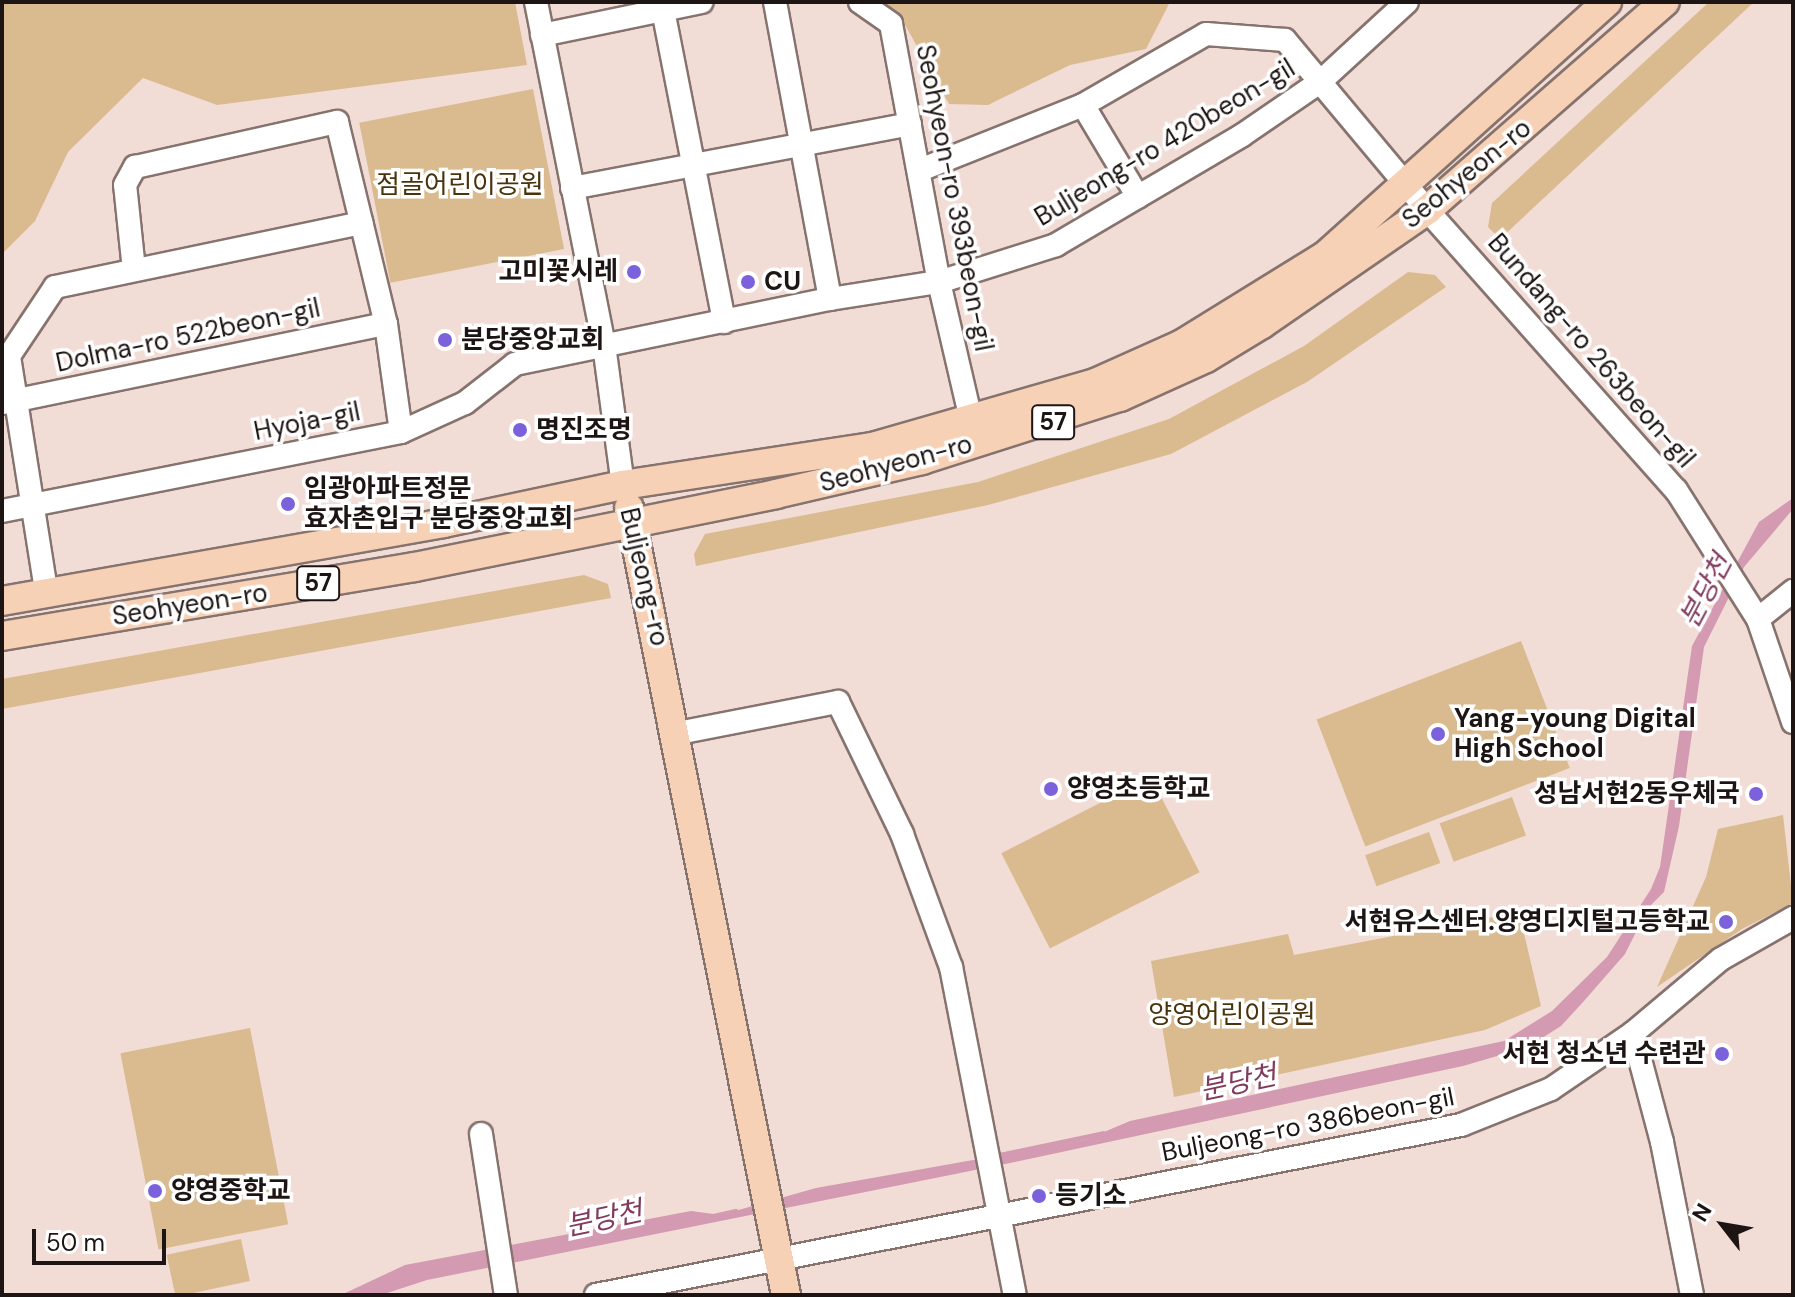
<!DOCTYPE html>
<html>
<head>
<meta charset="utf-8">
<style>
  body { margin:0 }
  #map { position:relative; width:1795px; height:1297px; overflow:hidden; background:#f2dcd6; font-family:"DM Sans","Noto Sans KR",sans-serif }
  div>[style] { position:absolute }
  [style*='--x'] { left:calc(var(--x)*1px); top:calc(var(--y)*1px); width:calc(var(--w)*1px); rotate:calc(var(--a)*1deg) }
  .green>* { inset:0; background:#d9bb8f; transform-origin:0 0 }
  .water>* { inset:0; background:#d39ab1 }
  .stream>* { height:5px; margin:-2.5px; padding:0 2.5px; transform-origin:2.5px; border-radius:2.5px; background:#d39ab1 }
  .roads { filter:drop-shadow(2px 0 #86736e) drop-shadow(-2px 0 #86736e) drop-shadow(0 2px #86736e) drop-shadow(0 -2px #86736e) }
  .minor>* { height:22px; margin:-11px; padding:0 11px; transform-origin:11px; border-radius:11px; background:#fff }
  .major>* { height:28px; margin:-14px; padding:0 14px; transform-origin:14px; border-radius:14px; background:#f7d1b6 }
  .dots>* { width:22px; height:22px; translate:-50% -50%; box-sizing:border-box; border:4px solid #fff; border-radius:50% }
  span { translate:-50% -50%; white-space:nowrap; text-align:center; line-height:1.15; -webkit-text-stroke:7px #fff; paint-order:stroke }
  .shield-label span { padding:2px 6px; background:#fff; border:2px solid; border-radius:6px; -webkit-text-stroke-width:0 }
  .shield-label { font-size:24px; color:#1c1513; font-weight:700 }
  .street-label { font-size:26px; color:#1c1513 }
  .park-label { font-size:26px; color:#49330b }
  .poi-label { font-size:26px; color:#1c1513; font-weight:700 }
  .right { translate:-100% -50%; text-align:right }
  .left { translate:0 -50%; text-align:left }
  .water-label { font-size:28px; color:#813b5c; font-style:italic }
  .frame { position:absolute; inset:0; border:4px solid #1c1513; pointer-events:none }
  .north { position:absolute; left:1683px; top:1185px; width:80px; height:80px; -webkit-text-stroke:6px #fff; paint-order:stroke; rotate:301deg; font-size:22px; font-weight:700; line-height:32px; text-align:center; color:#1c1513 }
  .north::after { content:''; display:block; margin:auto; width:28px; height:36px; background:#1c1513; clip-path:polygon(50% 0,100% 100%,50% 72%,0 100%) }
  .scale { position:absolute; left:32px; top:1229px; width:134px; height:36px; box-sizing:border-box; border:4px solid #1c1513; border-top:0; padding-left:10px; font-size:24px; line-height:28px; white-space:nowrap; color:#1c1513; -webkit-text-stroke:6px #fff; paint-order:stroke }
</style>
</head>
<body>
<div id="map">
  <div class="green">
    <i style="clip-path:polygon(2px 2px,515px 2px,527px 65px,217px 105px,143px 78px,68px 152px,35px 221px,2px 254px)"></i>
    <i style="clip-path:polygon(882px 2px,1170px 2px,1146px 49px,1070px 65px,988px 105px,949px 104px,899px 14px)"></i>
    <i style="clip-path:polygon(1709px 2px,1754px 2px,1500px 239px,1488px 227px,1492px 203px)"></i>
    <i style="left:533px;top:89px;width:163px;height:177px;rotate:79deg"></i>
    <i style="clip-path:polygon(1408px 272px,1435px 275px,1446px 287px,1307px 382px,1171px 454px,988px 505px,696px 566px,694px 554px,705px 534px,978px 482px,1169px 419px,1304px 346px)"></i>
    <i style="clip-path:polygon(584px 575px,608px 584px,611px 598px,2px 709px,2px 679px)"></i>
    <i style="left:1521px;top:641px;width:136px;height:219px;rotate:69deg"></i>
    <i style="left:1151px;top:777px;width:107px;height:168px;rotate:63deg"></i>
    <i style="left:1512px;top:797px;width:41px;height:77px;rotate:70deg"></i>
    <i style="clip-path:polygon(1783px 815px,1793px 903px,1742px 929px,1657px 987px,1706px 877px,1718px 829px)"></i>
    <i style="left:1429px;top:832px;width:33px;height:68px;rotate:70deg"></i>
    <i style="clip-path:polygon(1519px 912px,1541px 1006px,1485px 1030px,1174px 1097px,1151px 961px,1288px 934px,1294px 955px)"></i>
    <i style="left:250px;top:1028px;width:200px;height:132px;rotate:79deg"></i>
    <i style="left:241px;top:1239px;width:43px;height:76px;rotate:78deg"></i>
  </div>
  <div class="water">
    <i style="clip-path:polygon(1793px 498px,1793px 509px,1744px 567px,1704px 647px,1679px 826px,1664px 892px,1648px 908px,1625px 954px,1584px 1001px,1561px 1026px,1528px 1047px,1463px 1066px,1010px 1163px,427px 1280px,381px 1295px,341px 1295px,405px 1265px,691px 1211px,721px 1215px,816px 1188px,1085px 1140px,1130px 1121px,1504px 1041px,1552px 1011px,1607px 957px,1651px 889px,1660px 867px,1692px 646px,1759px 522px)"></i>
  </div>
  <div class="stream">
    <i style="--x:999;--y:1155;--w:106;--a:-11.9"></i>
    <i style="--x:713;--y:1216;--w:23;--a:-13"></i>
  </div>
  <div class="roads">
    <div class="minor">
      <i style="--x:536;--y:2;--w:350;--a:78.8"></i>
      <i style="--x:604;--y:345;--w:141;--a:82.3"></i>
      <i style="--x:775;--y:2;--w:302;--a:79.5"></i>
      <i style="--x:860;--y:2;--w:38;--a:35"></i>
      <i style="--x:891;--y:24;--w:262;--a:79.5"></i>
      <i style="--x:939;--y:282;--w:141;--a:76.9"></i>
      <i style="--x:663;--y:10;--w:318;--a:78.9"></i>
      <i style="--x:542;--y:35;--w:163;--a:-11.7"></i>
      <i style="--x:1083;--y:105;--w:107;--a:59.1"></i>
      <i style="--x:920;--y:170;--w:175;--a:-21.7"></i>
      <i style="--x:1083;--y:105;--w:142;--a:-30"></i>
      <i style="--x:1206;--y:34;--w:79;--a:4.3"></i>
      <i style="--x:1285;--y:40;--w:222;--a:50.1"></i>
      <i style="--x:1427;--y:210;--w:375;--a:48.4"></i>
      <i style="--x:1676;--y:490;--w:153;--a:57.6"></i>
      <i style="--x:1758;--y:619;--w:109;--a:71.2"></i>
      <i style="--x:572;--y:188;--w:344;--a:-10.7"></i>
      <i style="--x:134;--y:270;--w:85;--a:-96"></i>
      <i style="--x:125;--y:185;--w:21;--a:-61"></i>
      <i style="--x:135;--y:167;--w:207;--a:-12.6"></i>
      <i style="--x:337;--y:122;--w:208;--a:76.4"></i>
      <i style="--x:386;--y:324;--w:109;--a:82.1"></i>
      <i style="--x:3;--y:403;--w:391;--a:-11.7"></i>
      <i style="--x:2;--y:511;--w:407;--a:-11.2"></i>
      <i style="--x:401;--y:432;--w:70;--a:-24.4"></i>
      <i style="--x:465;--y:403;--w:63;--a:-38"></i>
      <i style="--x:515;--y:364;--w:322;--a:-11.7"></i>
      <i style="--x:830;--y:299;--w:110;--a:-8.9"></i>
      <i style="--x:939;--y:282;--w:123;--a:-17.5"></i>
      <i style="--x:1056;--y:245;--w:215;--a:-30.5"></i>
      <i style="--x:1241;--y:136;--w:96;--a:-34.4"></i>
      <i style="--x:1320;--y:82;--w:118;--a:-42.6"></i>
      <i style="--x:46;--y:590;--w:237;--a:-99"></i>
      <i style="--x:9;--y:356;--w:83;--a:-56.3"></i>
      <i style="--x:55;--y:287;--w:313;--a:-11.8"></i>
      <i style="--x:1758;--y:619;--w:45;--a:-38.7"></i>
      <i style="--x:678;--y:733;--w:163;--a:-11"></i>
      <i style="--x:838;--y:702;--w:147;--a:64.1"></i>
      <i style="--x:902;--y:834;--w:142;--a:69.8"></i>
      <i style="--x:951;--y:967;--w:334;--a:79"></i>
      <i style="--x:1633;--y:1033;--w:113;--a:75.1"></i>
      <i style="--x:1662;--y:1142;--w:156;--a:78.9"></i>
      <i style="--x:481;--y:1134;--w:163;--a:81.2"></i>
      <i style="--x:596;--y:1295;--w:882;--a:-11.12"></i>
      <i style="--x:1461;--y:1125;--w:97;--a:-21.8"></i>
      <i style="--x:1551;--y:1089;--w:99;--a:-34.3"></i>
      <i style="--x:1633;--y:1033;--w:115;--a:-40.1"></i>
      <i style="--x:1721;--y:959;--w:83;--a:-29.7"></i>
    </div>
    <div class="major">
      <i style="--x:629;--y:508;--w:803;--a:78.72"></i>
      <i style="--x:2;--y:601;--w:449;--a:-10"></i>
      <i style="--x:444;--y:523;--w:183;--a:-12"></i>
      <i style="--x:623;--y:485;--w:252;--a:-8.7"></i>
      <i style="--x:872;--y:447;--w:232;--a:-16"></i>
      <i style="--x:1095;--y:383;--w:95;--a:-24.1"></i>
      <i style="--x:1182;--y:344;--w:169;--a:-31.7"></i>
      <i style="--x:1326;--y:255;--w:378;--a:-42"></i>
      <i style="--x:2;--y:636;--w:419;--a:-9.5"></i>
      <i style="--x:415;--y:567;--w:368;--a:-11.4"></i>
      <i style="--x:776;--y:494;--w:150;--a:-13.1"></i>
      <i style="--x:922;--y:460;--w:208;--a:-17.7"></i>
      <i style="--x:1120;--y:397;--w:94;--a:-24.4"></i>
      <i style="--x:1206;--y:358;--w:66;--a:-31.3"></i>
      <i style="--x:1262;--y:324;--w:201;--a:-34.6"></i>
      <i style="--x:1427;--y:210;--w:316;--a:-41.2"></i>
    </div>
  </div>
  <div class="dots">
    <i style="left:634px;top:272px;background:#7b62dc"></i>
    <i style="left:748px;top:282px;background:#7b62dc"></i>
    <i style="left:445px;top:340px;background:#7b62dc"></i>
    <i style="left:520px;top:430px;background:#7b62dc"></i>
    <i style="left:288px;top:504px;background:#7b62dc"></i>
    <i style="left:1438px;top:734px;background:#7b62dc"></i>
    <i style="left:1051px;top:789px;background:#7b62dc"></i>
    <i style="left:1756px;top:794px;background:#7b62dc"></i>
    <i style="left:1726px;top:922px;background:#7b62dc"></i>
    <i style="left:1722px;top:1054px;background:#7b62dc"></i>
    <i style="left:155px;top:1191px;background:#7b62dc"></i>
    <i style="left:1039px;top:1196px;background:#7b62dc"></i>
  </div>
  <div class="shield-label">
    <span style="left:1053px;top:422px">57</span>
    <span style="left:318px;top:583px">57</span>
  </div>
  <div class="street-label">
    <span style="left:1165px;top:143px;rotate:-31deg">Buljeong-ro 420beon-gil</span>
    <span style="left:1467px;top:174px;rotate:-39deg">Seohyeon-ro</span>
    <span style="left:954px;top:198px;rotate:79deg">Seohyeon-ro 393beon-gil</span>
    <span style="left:188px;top:336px;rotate:-12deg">Dolma-ro 522beon-gil</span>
    <span style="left:1591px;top:351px;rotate:49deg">Bundang-ro 263beon-gil</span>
    <span style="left:307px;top:422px;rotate:-11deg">Hyoja-gil</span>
    <span style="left:896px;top:464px;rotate:-15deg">Seohyeon-ro</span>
    <span style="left:644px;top:577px;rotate:77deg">Buljeong-ro</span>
    <span style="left:190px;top:605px;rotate:-9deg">Seohyeon-ro</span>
    <span style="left:1308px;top:1125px;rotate:-11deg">Buljeong-ro 386beon-gil</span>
  </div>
  <div class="park-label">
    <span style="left:460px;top:185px">점골어린이공원</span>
    <span style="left:1232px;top:1015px">양영어린이공원</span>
  </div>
  <div class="poi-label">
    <span class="right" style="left:618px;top:272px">고미꽃시레</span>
    <span class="left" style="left:764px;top:282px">CU</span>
    <span class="left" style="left:461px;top:340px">분당중앙교회</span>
    <span class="left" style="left:536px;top:430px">명진조명</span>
    <span class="left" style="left:304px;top:504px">임광아파트정문<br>효자촌입구 분당중앙교회</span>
    <span class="left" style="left:1454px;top:734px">Yang-young Digital<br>High School</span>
    <span class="left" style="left:1067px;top:789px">양영초등학교</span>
    <span class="right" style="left:1740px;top:794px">성남서현2동우체국</span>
    <span class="right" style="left:1710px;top:922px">서현유스센터.양영디지털고등학교</span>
    <span class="right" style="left:1706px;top:1054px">서현 청소년 수련관</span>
    <span class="left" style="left:171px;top:1191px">양영중학교</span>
    <span class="left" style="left:1055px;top:1196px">등기소</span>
  </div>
  <div class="water-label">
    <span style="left:1706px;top:591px;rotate:-62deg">분당천</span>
    <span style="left:1238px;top:1083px;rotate:-12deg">분당천</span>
    <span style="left:604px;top:1219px;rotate:-12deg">분당천</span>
  </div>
  <div class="frame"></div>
  <div class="north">N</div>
  <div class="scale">50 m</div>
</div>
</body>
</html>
